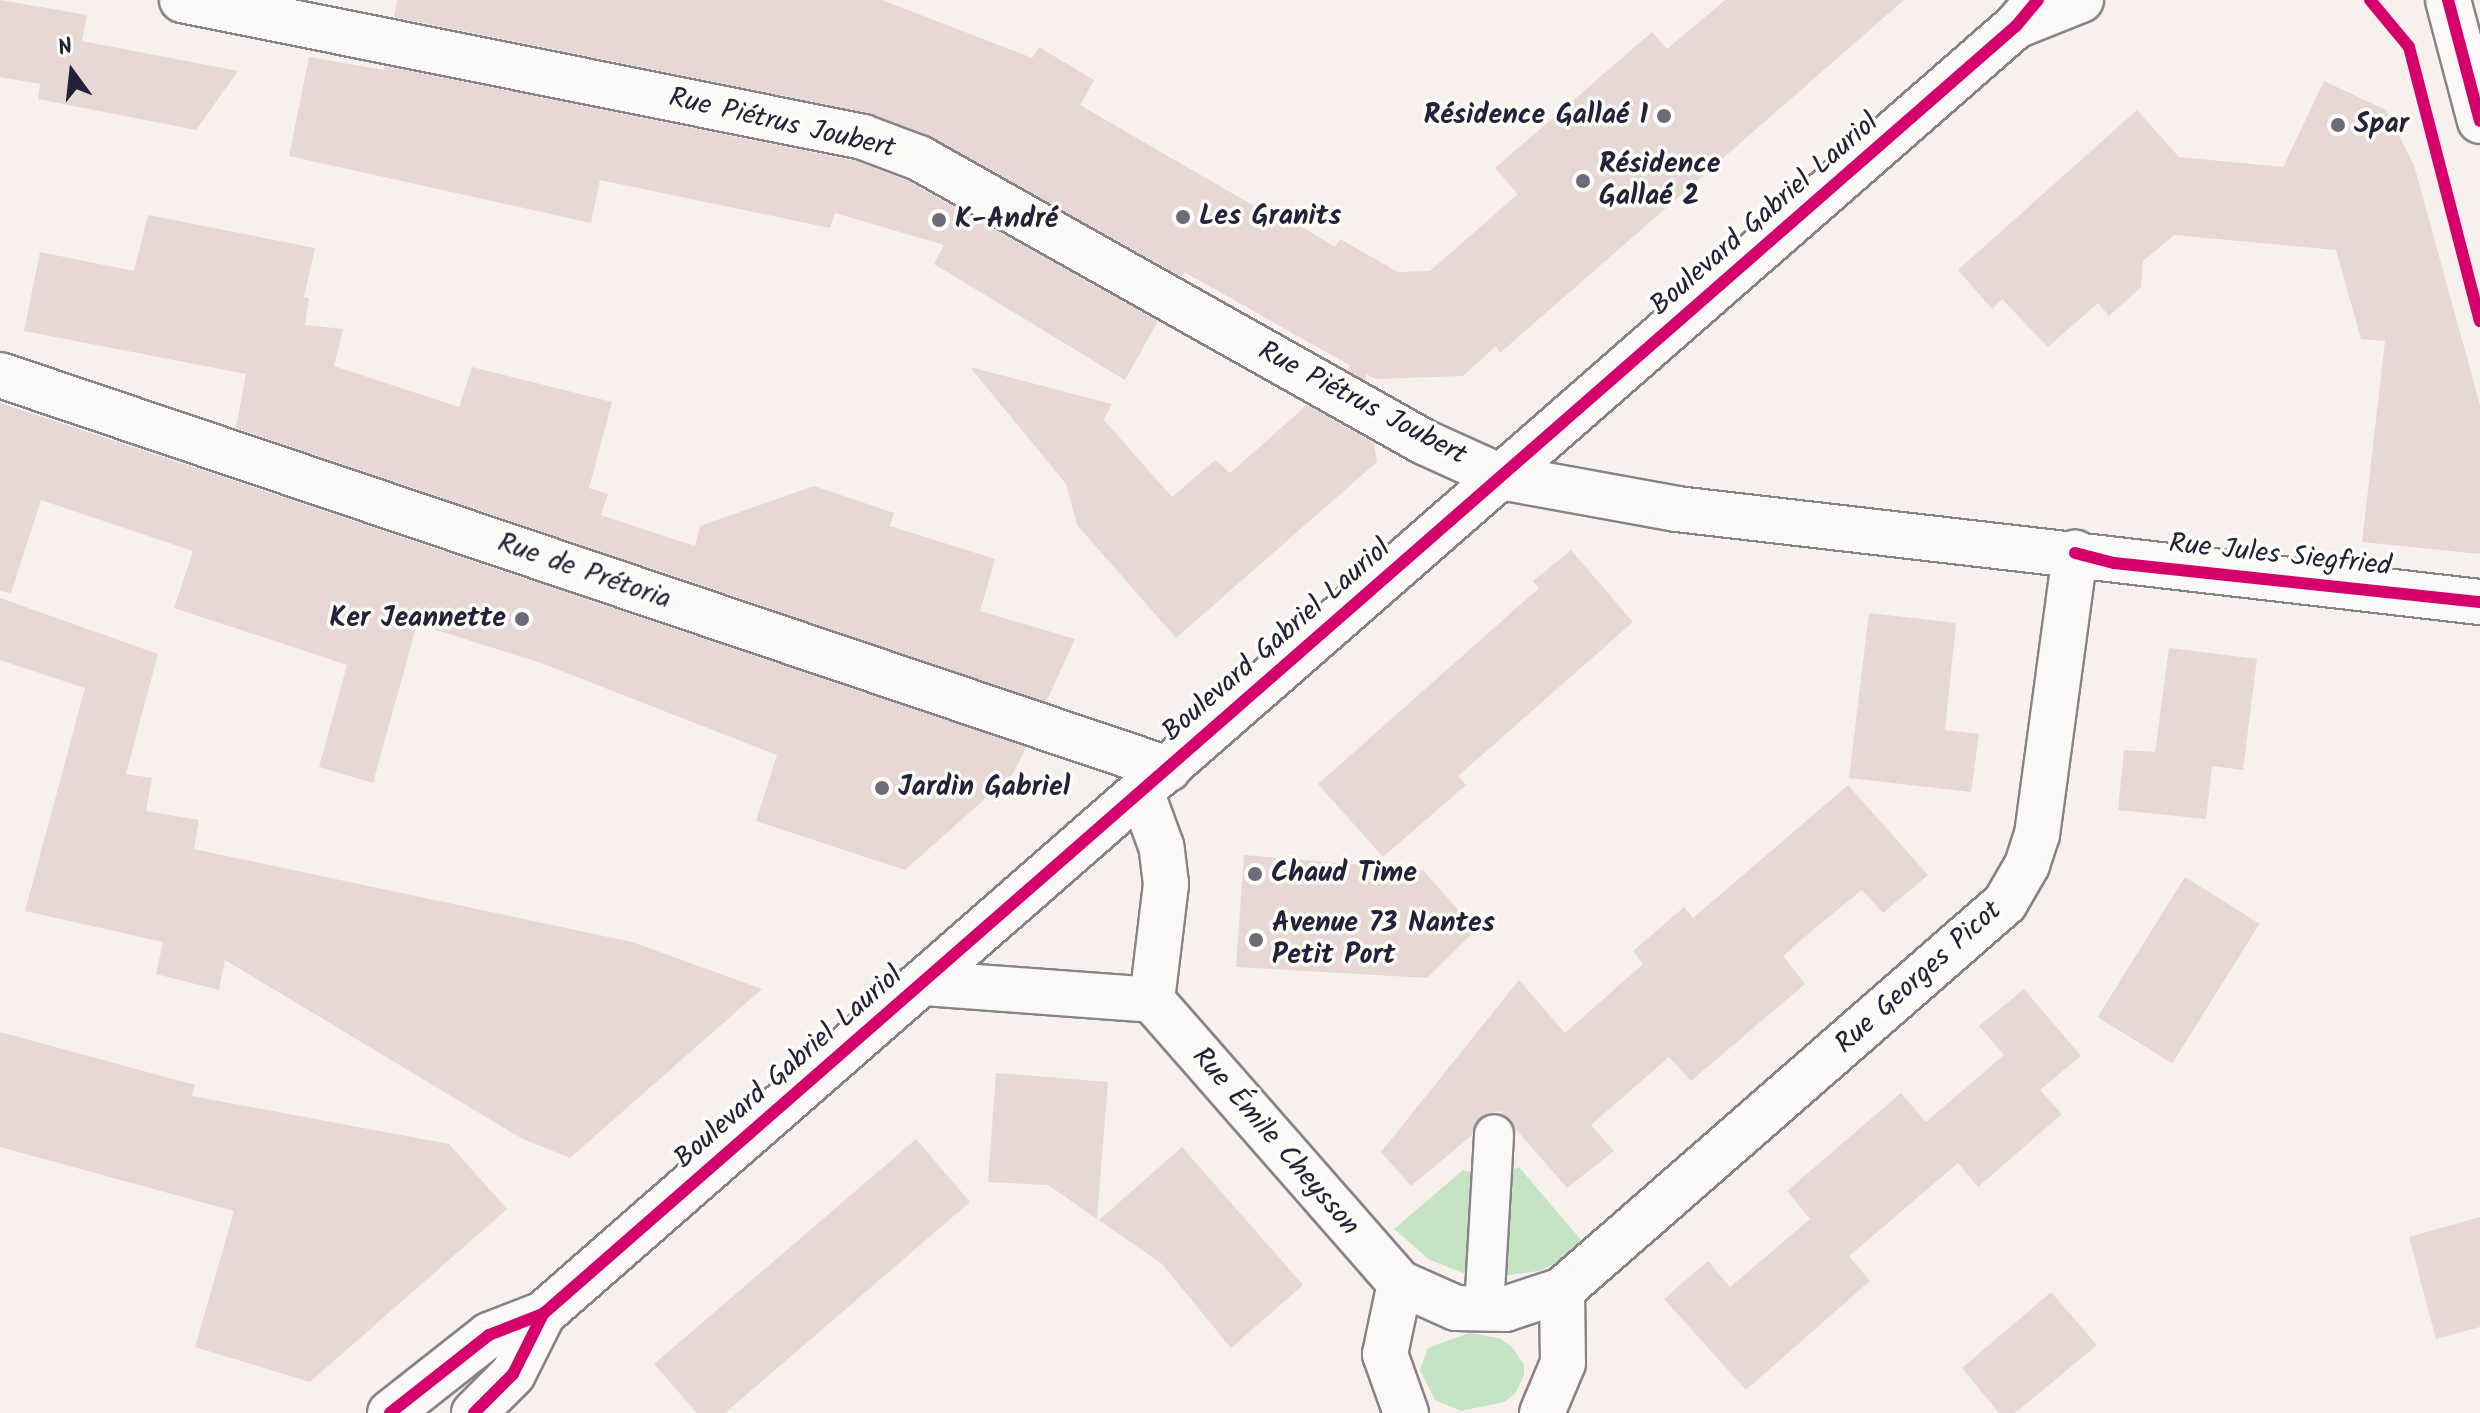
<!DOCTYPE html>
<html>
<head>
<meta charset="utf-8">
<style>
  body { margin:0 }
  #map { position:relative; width:2480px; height:1413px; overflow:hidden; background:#f8f0ed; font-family:Kalam,sans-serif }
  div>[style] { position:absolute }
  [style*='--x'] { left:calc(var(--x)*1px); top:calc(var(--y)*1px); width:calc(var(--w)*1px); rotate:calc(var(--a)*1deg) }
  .green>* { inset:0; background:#c6e4c4 }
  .building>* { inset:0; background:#e7d8d5; transform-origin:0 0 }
  .roads { filter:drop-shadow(2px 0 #878387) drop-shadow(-2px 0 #878387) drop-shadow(0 2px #878387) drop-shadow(0 -2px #878387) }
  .service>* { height:38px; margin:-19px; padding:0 19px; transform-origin:19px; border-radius:19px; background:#fbf9f7 }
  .minor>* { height:44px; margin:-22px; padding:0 22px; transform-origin:22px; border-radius:22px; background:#fbf9f7 }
  .tertiary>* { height:44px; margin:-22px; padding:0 22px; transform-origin:22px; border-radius:22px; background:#fbf9f7 }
  .secondary>* { height:44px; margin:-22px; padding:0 22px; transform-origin:22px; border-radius:22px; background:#fbf9f7 }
  .cycleway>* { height:12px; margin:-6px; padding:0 6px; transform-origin:6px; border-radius:6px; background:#d6006c }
  .dots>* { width:22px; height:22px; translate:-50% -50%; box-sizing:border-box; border:4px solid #fdfcf7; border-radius:50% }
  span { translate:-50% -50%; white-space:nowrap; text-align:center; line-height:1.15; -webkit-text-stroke:7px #fdfcf7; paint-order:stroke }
  .poi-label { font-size:28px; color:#22223b; font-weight:700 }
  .right { translate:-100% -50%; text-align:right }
  .left { translate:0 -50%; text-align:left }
  .street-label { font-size:28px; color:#22223b }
  .north { position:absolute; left:32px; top:32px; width:80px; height:80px; -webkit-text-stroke:6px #fdfcf7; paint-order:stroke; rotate:345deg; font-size:22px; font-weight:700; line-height:32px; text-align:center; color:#22223b }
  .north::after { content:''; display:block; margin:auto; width:28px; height:36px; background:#22223b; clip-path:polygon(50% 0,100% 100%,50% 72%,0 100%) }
</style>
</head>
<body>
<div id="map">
  <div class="green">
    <i style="clip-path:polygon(1519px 1167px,1587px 1247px,1539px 1271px,1503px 1276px,1504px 1174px)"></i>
    <i style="clip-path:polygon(1463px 1170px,1477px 1174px,1471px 1276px,1430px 1260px,1394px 1229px)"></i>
    <i style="clip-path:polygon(1469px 1333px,1499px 1338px,1511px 1346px,1524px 1364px,1524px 1375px,1515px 1394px,1504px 1402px,1461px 1411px,1435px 1400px,1420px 1370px,1428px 1348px)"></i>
  </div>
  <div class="building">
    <i style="clip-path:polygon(0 0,87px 15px,82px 41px,238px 71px,196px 130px,38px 99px,40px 84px,0 77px)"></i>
    <i style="clip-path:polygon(397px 0,882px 0,1032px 58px,1039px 47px,1094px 80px,1080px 105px,1254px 206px,1258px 200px,1335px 247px,1340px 239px,1398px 272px,1430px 271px,1518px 194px,1495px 168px,1652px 32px,1667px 49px,1725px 0,1904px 0,1500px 353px,1496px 346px,1463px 376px,1375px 379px,1366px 374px,1366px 381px,1346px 370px,1351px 366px,1184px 272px,1182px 277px,928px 135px,868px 113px,394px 17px)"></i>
    <i style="clip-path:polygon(309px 57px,384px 70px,385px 66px,856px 161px,908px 181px,1158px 321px,1125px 380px,934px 264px,944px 245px,835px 213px,830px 228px,600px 180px,591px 223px,289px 156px)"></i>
    <i style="clip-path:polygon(2324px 81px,2386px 110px,2414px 165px,2480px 405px,2480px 554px,2362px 542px,2385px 341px,2361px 339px,2336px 250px,2174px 235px,2143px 261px,2141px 287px,2109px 316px,2098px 303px,2048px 347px,2002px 299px,1992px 309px,1958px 270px,2137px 110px,2179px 157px,2283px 167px)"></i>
    <i style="clip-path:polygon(148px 215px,315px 248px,304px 297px,309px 298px,305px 325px,343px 329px,334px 366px,459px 407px,472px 367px,612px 402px,589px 488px,608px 494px,601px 515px,695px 546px,700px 526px,814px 486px,894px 513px,890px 526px,995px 559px,980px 611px,1075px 639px,1046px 702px,236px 428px,246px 374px,24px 331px,40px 252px,134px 271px)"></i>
    <i style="clip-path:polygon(970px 367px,1112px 404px,1104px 420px,1172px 497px,1215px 460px,1230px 473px,1307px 405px,1374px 443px,1377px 462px,1176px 638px,1077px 525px,1066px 484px)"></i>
    <i style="clip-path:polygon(0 403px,226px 478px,1026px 747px,1013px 774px,905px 870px,756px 821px,777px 755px,541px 663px,417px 624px,373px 783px,319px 767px,347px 665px,174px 608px,193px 551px,41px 500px,11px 593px,0 591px)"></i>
    <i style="clip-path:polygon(1571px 550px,1633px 622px,1458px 776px,1466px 785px,1383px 857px,1318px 784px,1539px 588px,1533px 581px)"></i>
    <i style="clip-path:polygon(0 598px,158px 654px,126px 774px,152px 778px,146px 811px,199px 820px,194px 849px,632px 942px,762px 989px,570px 1158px,521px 1138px,225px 960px,219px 990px,156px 974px,163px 942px,25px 911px,85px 688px,0 660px)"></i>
    <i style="clip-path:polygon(1869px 613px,1956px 623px,1945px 730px,1979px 734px,1971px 792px,1849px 778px)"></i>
    <i style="clip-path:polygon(2169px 648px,2257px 659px,2243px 770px,2212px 766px,2206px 819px,2118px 810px,2124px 750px,2155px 752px)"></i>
    <i style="clip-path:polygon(1848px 785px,1928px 875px,1883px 913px,1862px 890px,1820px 924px,1783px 956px,1805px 984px,1691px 1081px,1669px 1057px,1591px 1125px,1614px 1151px,1567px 1188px,1500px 1111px,1483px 1115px,1472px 1135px,1411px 1186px,1381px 1152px,1519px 980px,1565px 1033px,1643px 964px,1633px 951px,1684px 907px,1693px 918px)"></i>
    <i style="clip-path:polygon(1244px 855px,1423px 870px,1476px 930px,1427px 978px,1236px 967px)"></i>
    <i style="left:2185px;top:877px;width:88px;height:165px;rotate:32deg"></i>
    <i style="clip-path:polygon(2024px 989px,2081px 1056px,2040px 1090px,2062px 1114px,1978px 1187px,1958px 1163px,1849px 1256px,1870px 1281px,1746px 1390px,1664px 1299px,1708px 1261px,1730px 1287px,1810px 1219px,1787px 1191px,1901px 1093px,1926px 1122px,2004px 1055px,1979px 1026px)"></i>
    <i style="clip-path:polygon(0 1032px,195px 1085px,192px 1096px,449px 1144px,507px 1209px,310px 1382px,195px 1347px,234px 1211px,0 1147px)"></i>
    <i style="clip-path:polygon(996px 1073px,1108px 1082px,1097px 1219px,1048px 1185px,988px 1182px)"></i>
    <i style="clip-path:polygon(916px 1139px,970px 1202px,725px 1413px,697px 1413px,654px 1364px)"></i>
    <i style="clip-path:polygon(1182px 1147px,1303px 1285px,1231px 1348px,1162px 1264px,1099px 1220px)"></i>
    <i style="clip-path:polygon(2480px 1217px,2480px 1327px,2436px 1339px,2409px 1237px)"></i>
    <i style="clip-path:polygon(2051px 1292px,2097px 1345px,2015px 1413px,1999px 1413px,1962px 1368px)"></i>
  </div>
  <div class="roads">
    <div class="service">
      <i style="--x:1484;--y:1309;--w:175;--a:-86.7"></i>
    </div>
    <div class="minor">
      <i style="--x:182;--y:0;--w:695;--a:11.37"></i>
      <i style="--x:863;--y:137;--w:60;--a:20.6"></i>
      <i style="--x:919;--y:158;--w:579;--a:29.35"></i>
      <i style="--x:1424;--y:442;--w:85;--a:24.4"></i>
      <i style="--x:1501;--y:477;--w:179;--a:10.3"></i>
      <i style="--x:1677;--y:509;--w:808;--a:6.61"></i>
      <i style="--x:0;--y:375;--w:1233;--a:18.64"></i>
      <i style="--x:923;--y:983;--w:230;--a:4.2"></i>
      <i style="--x:1152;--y:1000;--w:117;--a:-83.1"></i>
      <i style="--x:1166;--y:884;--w:38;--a:-97"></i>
      <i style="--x:1161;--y:846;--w:59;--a:-110"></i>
      <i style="--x:1152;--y:1000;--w:376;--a:48.8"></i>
      <i style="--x:1400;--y:1283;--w:61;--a:24.1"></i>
      <i style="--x:1456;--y:1308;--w:49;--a:1.2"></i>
      <i style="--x:1505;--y:1309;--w:60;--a:-18.4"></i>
      <i style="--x:1562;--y:1290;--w:588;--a:-41.14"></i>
      <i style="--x:2005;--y:903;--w:44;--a:-59.9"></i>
      <i style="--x:2027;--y:865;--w:32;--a:-72"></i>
      <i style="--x:2037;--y:835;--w:285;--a:-82.3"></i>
      <i style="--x:1400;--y:1283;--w:73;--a:101.9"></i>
      <i style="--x:1385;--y:1354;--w:63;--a:70.4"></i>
      <i style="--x:1542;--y:1413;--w:54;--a:-67.2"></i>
      <i style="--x:1563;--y:1363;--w:73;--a:-90.8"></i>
    </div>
    <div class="tertiary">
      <i style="--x:2448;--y:0;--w:125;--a:75.2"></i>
    </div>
    <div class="secondary">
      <i style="--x:2016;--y:26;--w:70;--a:-21.8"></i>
      <i style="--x:390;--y:1413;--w:126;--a:-38.2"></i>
      <i style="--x:489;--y:1335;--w:58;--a:-21.3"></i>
      <i style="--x:543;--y:1314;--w:1957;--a:-41.17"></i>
      <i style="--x:2016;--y:26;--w:34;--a:-50"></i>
      <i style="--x:474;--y:1413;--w:55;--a:-45"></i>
      <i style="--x:513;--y:1374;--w:67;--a:-63.4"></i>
    </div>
  </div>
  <div class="cycleway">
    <i style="--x:2370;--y:0;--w:61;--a:50.3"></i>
    <i style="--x:2409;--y:47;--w:283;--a:75.5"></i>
    <i style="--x:2448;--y:0;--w:125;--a:75.2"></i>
    <i style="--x:2075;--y:553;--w:40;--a:14.4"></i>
    <i style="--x:2114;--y:563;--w:368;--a:6.1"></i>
    <i style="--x:390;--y:1413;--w:126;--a:-38.2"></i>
    <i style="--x:489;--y:1335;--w:58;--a:-21.3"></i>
    <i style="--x:543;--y:1314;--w:1957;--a:-41.17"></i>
    <i style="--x:2016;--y:26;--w:34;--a:-50"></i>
    <i style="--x:474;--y:1413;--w:55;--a:-45"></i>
    <i style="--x:513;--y:1374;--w:67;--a:-63.4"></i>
  </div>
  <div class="dots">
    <i style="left:1664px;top:116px;background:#6d6a79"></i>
    <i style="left:2338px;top:125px;background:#6d6a79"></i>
    <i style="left:1583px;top:181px;background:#6d6a79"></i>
    <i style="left:1183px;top:217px;background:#6d6a79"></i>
    <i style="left:939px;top:220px;background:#6d6a79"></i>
    <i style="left:522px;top:619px;background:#6d6a79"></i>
    <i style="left:882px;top:788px;background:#6d6a79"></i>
    <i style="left:1255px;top:874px;background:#6d6a79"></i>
    <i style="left:1256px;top:940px;background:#6d6a79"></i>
  </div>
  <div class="poi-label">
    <span class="right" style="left:1648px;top:116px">Résidence Gallaé 1</span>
    <span class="left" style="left:2354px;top:125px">Spar</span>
    <span class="left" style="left:1599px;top:181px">Résidence<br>Gallaé 2</span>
    <span class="left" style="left:1199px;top:217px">Les Granits</span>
    <span class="left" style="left:955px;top:220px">K-André</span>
    <span class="right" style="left:506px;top:619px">Ker Jeannette</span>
    <span class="left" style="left:898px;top:788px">Jardin Gabriel</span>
    <span class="left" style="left:1271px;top:874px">Chaud Time</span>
    <span class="left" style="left:1272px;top:940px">Avenue 73 Nantes<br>Petit Port</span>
  </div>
  <div class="street-label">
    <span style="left:782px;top:124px;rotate:13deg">Rue Piétrus Joubert</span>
    <span style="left:1765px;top:215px;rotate:-41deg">Boulevard Gabriel Lauriol</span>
    <span style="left:1362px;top:404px;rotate:28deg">Rue Piétrus Joubert</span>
    <span style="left:2280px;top:556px;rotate:6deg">Rue Jules Siegfried</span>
    <span style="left:584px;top:572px;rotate:19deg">Rue de Prétoria</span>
    <span style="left:1277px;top:641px;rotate:-41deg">Boulevard Gabriel Lauriol</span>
    <span style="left:1919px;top:978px;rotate:-42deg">Rue Georges Picot</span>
    <span style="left:789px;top:1068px;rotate:-41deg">Boulevard Gabriel Lauriol</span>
    <span style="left:1275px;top:1142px;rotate:49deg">Rue Émile Cheysson</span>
  </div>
  <div class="north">N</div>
</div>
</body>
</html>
